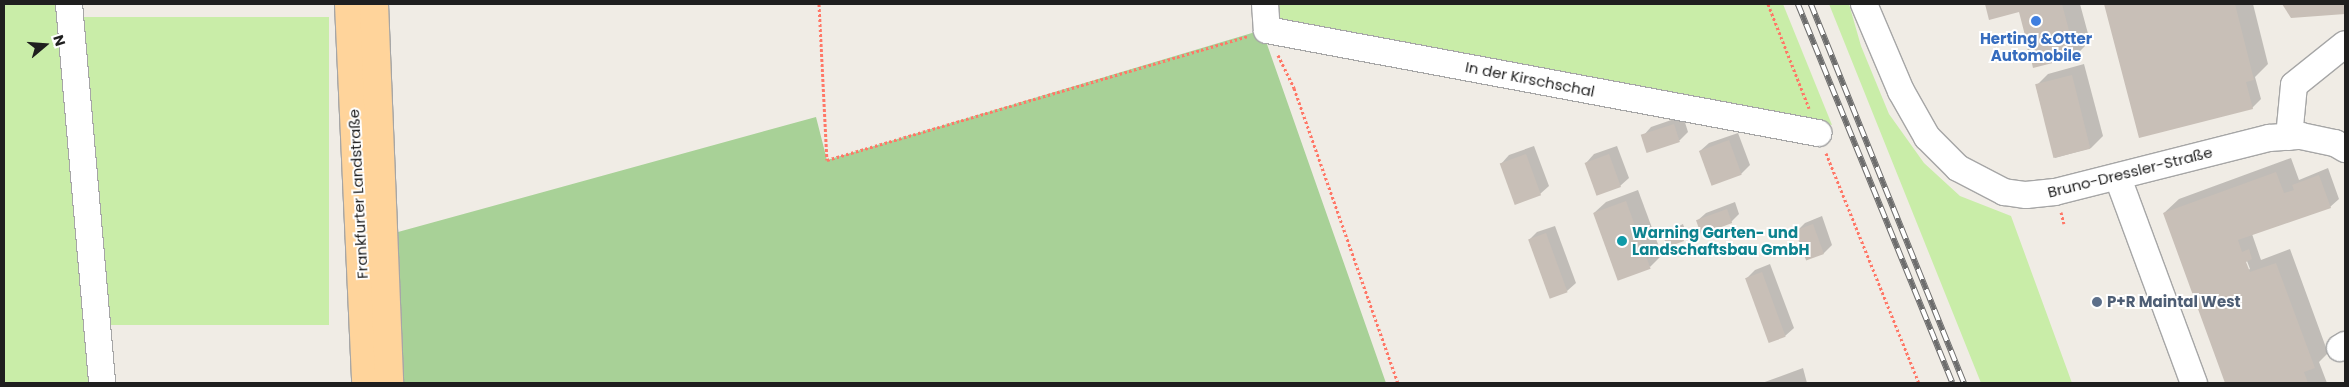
<!DOCTYPE html>
<html>
<head>
<meta charset="utf-8">
<style>
  body { margin:0 }
  #map { position:relative; width:2349px; height:387px; overflow:hidden; background:#f0ece5; font-family:Poppins,sans-serif }
  div>[style] { position:absolute }
  [style*='--x'] { left:calc(var(--x)*1px); top:calc(var(--y)*1px); width:calc(var(--w)*1px); rotate:calc(var(--a)*1deg) }
  .grass>* { inset:0; background:#c9eda8; transform-origin:0 0 }
  .forest>* { inset:0; background:#a8d197 }
  .shadow>* { inset:0; background:#0003 }
  .building>* { inset:0; background:#c8bfb7; transform-origin:0 0 }
  .path>* { height:3px; margin-top:-1.5px; transform-origin:0; background:repeating-linear-gradient(90deg,#ff7767 0 2.5px,transparent 0 5px) }
  .roads { filter:drop-shadow(1px 0 #a6a6a6) drop-shadow(-1px 0 #a6a6a6) drop-shadow(0 1px #a6a6a6) drop-shadow(0 -1px #a6a6a6) }
  .minor>* { height:26px; margin:-13px; padding:0 13px; transform-origin:13px; border-radius:13px; background:#fff }
  .major>* { height:28px; margin:-14px; padding:0 14px; transform-origin:14px; border-radius:14px; background:#ffd49b }
  .rail>* { height:5.5px; margin-top:-2.75px; transform-origin:0; background:repeating-linear-gradient(90deg,#fff 0 11px,#6d6d6d 0 22px); box-sizing:border-box; border-block:1px solid #6d6d6d }
  .dots>* { width:14px; height:14px; translate:-50% -50%; box-sizing:border-box; border:2px solid #fff; border-radius:50% }
  span { translate:-50% -50%; white-space:nowrap; text-align:center; line-height:1.15; -webkit-text-stroke:4px #fff; paint-order:stroke }
  .shop-label { font-size:15px; color:#366cbe; font-weight:700 }
  .street-label { font-size:15px; color:#1f1f1f }
  .culture-label { font-size:15px; color:#0d838f; font-weight:700 }
  .left { translate:0 -50%; text-align:left }
  .service-label { font-size:15px; color:#4e5e75; font-weight:700 }
  .frame { position:absolute; inset:0; border:5px solid #1f1f1f; pointer-events:none }
  .north { position:absolute; left:20px; top:20px; width:50px; height:50px; -webkit-text-stroke:4px #fff; paint-order:stroke; rotate:72deg; font-size:14px; font-weight:700; line-height:20px; text-align:center; color:#1f1f1f }
  .north::after { content:''; display:block; margin:auto; width:18px; height:22px; background:#1f1f1f; clip-path:polygon(50% 0,100% 100%,50% 72%,0 100%) }
</style>
</head>
<body>
<div id="map">
  <div class="grass">
    <i style="clip-path:polygon(4px 4px,64px 4px,97px 383px,4px 383px)"></i>
    <i style="clip-path:polygon(1278px 4px,1783px 4px,1832px 125px,1278px 20px)"></i>
    <i style="clip-path:polygon(1829px 4px,1849px 4px,1861px 46px,1889px 114px,1924px 163px,1960px 196px,2011px 216px,2072px 383px,1981px 383px)"></i>
    <i style="left:75px;top:17px;width:254px;height:308px"></i>
  </div>
  <div class="forest">
    <i style="clip-path:polygon(1262px 30px,1386px 383px,404px 383px,398px 232px,816px 117px,827px 160px)"></i>
  </div>
  <div class="shadow">
    <i style="clip-path:polygon(1986px 4px,2080px 4px,2090px 41px,2075px 56px,2032px 58px,2025px 52px,2029px 48px,2019px 9px,1990px 18px)"></i>
    <i style="clip-path:polygon(2106px 4px,2253px 4px,2268px 64px,2255px 77px,2261px 99px,2252px 108px,2134px 110px)"></i>
    <i style="clip-path:polygon(2284px 4px,2345px 4px,2345px 12px,2291px 17px)"></i>
    <i style="clip-path:polygon(2084px 64px,2103px 136px,2091px 148px,2055px 158px,2036px 86px,2048px 74px)"></i>
    <i style="clip-path:polygon(1683px 116px,1688px 132px,1680px 140px,1648px 151px,1643px 136px,1651px 127px)"></i>
    <i style="clip-path:polygon(1738px 133px,1750px 165px,1741px 174px,1700px 151px,1709px 143px)"></i>
    <i style="clip-path:polygon(1534px 146px,1549px 186px,1540px 194px,1501px 164px,1509px 155px)"></i>
    <i style="clip-path:polygon(1617px 146px,1629px 178px,1620px 186px,1586px 163px,1594px 154px)"></i>
    <i style="clip-path:polygon(evenodd,2291px 158px,2299px 180px,2328px 168px,2339px 199px,2330px 207px,2252px 234px,2261px 260px,2290px 249px,2328px 353px,2319px 362px,2327px 383px,2226px 383px,2164px 213px,2179px 199px,2291px 158px,2244px 261px,2247px 261px,2250px 269px,2248px 270px,2244px 261px)"></i>
    <i style="clip-path:polygon(1638px 190px,1662px 255px,1650px 267px,1594px 213px,1606px 202px)"></i>
    <i style="clip-path:polygon(1735px 202px,1739px 214px,1731px 222px,1697px 221px,1706px 213px)"></i>
    <i style="clip-path:polygon(1822px 216px,1832px 245px,1824px 253px,1807px 259px,1797px 231px,1805px 223px)"></i>
    <i style="clip-path:polygon(1683px 224px,1687px 236px,1683px 240px,1663px 234px)"></i>
    <i style="clip-path:polygon(1555px 226px,1576px 283px,1567px 291px,1529px 240px,1537px 232px)"></i>
    <i style="clip-path:polygon(1770px 264px,1794px 328px,1785px 336px,1747px 278px,1755px 270px)"></i>
    <i style="clip-path:polygon(1803px 368px,1807px 383px,1762px 383px)"></i>
  </div>
  <div class="building">
    <i style="clip-path:polygon(1985px 4px,2062px 4px,2076px 57px,2033px 68px,2031px 59px,2025px 61px,2023px 52px,2029px 51px,2019px 12px,1989px 20px)"></i>
    <i style="clip-path:polygon(2104px 4px,2235px 4px,2254px 80px,2246px 82px,2253px 109px,2139px 138px)"></i>
    <i style="clip-path:polygon(2282px 4px,2345px 4px,2345px 14px,2291px 18px)"></i>
    <i style="left:2072px;top:75px;width:76px;height:38px;rotate:76deg"></i>
    <i style="left:1674px;top:124px;width:19px;height:35px;rotate:72deg"></i>
    <i style="left:1729px;top:140px;width:37px;height:32px;rotate:70deg"></i>
    <i style="left:1526px;top:154px;width:44px;height:28px;rotate:70deg"></i>
    <i style="left:1609px;top:154px;width:35px;height:26px;rotate:70deg"></i>
    <i style="clip-path:polygon(2276px 172px,2284px 193px,2294px 190px,2292px 185px,2319px 175px,2331px 208px,2238px 240px,2242px 252px,2249px 249px,2252px 259px,2246px 262px,2250px 272px,2276px 263px,2315px 368px,2304px 372px,2308px 383px,2225px 383px,2163px 213px)"></i>
    <i style="left:1626px;top:201px;width:72px;height:35px;rotate:70deg"></i>
    <i style="left:1727px;top:209px;width:15px;height:33px;rotate:70deg"></i>
    <i style="left:1813px;top:224px;width:32px;height:19px;rotate:70deg"></i>
    <i style="left:1679px;top:227px;width:15px;height:18px;rotate:70deg"></i>
    <i style="left:1546px;top:233px;width:63px;height:19px;rotate:70deg"></i>
    <i style="left:1762px;top:272px;width:69px;height:18px;rotate:70deg"></i>
  </div>
  <div class="path">
    <i style="--x:819;--y:4;--w:156;--a:87.1"></i>
    <i style="--x:827;--y:160;--w:438;--a:-16.4"></i>
    <i style="--x:1768;--y:4;--w:112;--a:68.5"></i>
    <i style="--x:1278;--y:55;--w:37;--a:64"></i>
    <i style="--x:1294;--y:88;--w:313;--a:70.6"></i>
    <i style="--x:1826;--y:153;--w:248;--a:68"></i>
    <i style="--x:2061;--y:212;--w:12;--a:76"></i>
  </div>
  <div class="roads">
    <div class="minor">
      <i style="--x:69;--y:4;--w:380;--a:85"></i>
      <i style="--x:1265;--y:4;--w:26;--a:86"></i>
      <i style="--x:1267;--y:30;--w:561;--a:10.59"></i>
      <i style="--x:1864;--y:4;--w:95;--a:67"></i>
      <i style="--x:1901;--y:91;--w:53;--a:60.5"></i>
      <i style="--x:1927;--y:137;--w:44;--a:45"></i>
      <i style="--x:1958;--y:168;--w:52;--a:27.6"></i>
      <i style="--x:2004;--y:192;--w:22;--a:8"></i>
      <i style="--x:2026;--y:195;--w:29;--a:-6"></i>
      <i style="--x:2055;--y:192;--w:221;--a:-14.2"></i>
      <i style="--x:2269;--y:138;--w:32;--a:-4"></i>
      <i style="--x:2301;--y:136;--w:35;--a:12"></i>
      <i style="--x:2335;--y:143;--w:12;--a:31"></i>
      <i style="--x:2289;--y:137;--w:52;--a:-84.5"></i>
      <i style="--x:2294;--y:85;--w:65;--a:-38.8"></i>
      <i style="--x:2118;--y:178;--w:219;--a:69.7"></i>
      <i style="--x:2340;--y:348;--w:6;--a:-31"></i>
    </div>
    <div class="major">
      <i style="--x:349;--y:4;--w:379;--a:87.4"></i>
      <i style="--x:374;--y:4;--w:379;--a:87.7"></i>
    </div>
  </div>
  <div class="rail">
    <i style="--x:1798;--y:4;--w:409;--a:67.8"></i>
    <i style="--x:1811;--y:4;--w:409;--a:68"></i>
  </div>
  <div class="dots">
    <i style="left:2036px;top:21px;background:#3f7fe0"></i>
    <i style="left:1622px;top:241px;background:#0f9aa8"></i>
    <i style="left:2097px;top:302px;background:#5c6f8a"></i>
  </div>
  <div class="shop-label">
    <span style="left:2036px;top:47px">Herting &amp;Otter<br>Automobile</span>
  </div>
  <div class="street-label">
    <span style="left:1530px;top:79px;rotate:11deg">In der Kirschschal</span>
    <span style="left:2130px;top:172px;rotate:-14deg">Bruno-Dressler-Straße</span>
    <span style="left:358px;top:194px;rotate:-93deg">Frankfurter Landstraße</span>
  </div>
  <div class="culture-label">
    <span class="left" style="left:1632px;top:241px">Warning Garten- und<br>Landschaftsbau GmbH</span>
  </div>
  <div class="service-label">
    <span class="left" style="left:2107px;top:302px">P+R Maintal West</span>
  </div>
  <div class="frame"></div>
  <div class="north">N</div>
</div>
</body>
</html>
